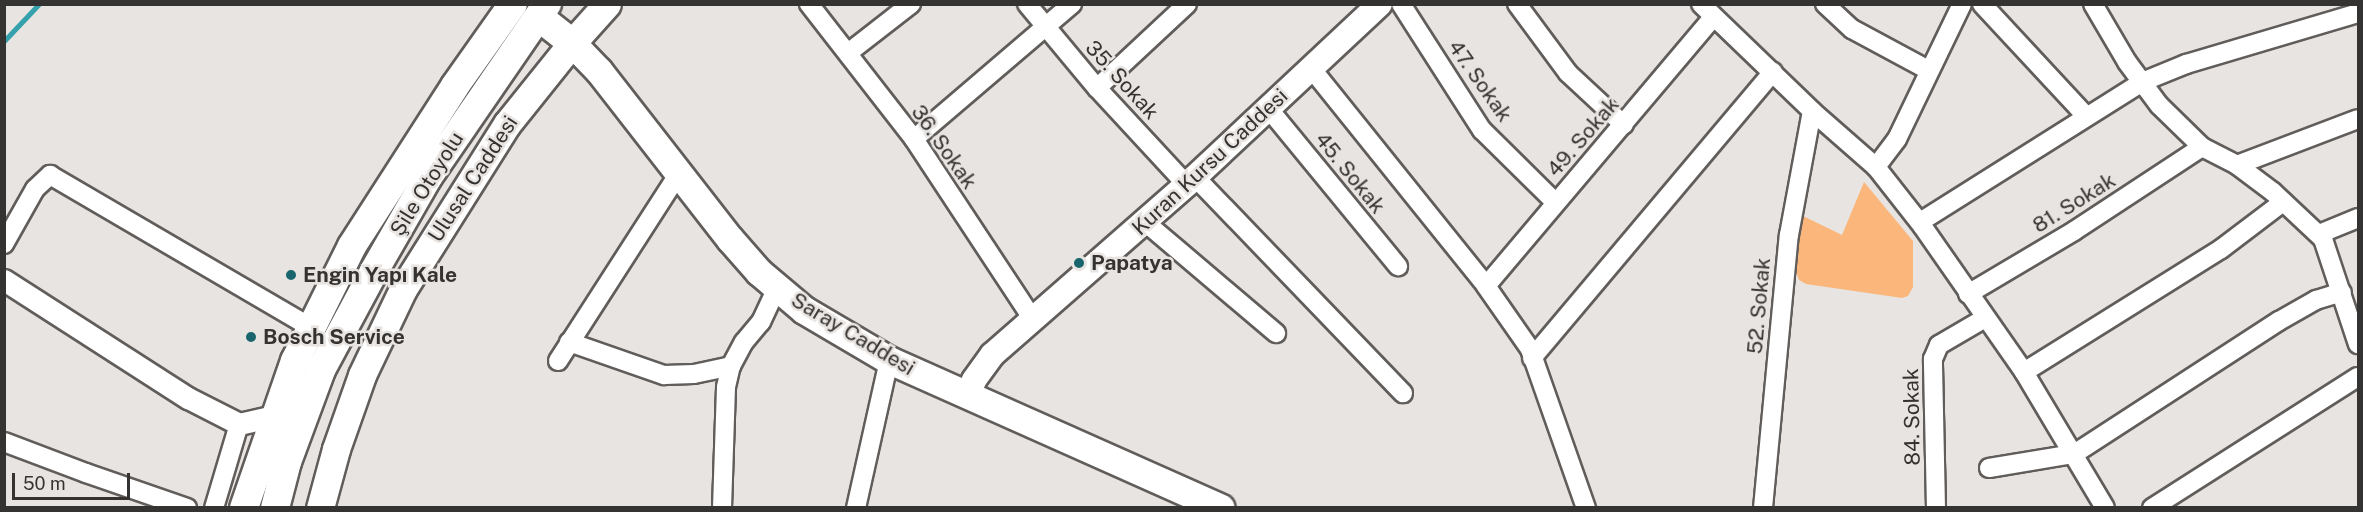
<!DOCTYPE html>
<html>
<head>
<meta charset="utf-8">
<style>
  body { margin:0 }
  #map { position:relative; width:2363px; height:512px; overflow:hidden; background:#e8e4e1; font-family:"Public Sans",sans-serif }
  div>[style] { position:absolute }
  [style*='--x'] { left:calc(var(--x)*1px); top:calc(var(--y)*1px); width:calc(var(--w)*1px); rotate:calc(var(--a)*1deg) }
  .green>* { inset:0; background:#fbb67b }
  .stream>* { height:4.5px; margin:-2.25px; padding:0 2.25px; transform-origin:2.25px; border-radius:2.25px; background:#34a1ac }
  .roads { filter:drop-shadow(2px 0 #605d5b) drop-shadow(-2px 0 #605d5b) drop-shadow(0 2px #605d5b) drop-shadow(0 -2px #605d5b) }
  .minor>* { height:18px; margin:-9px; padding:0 9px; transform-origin:9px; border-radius:9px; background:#fff }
  .tertiary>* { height:21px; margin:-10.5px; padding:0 10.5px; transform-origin:10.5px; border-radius:10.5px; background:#fff }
  .secondary>* { height:24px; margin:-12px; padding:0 12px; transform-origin:12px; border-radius:12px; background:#fff }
  .primary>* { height:27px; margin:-13.5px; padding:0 13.5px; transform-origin:13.5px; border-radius:13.5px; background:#fff }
  .trunk>* { height:28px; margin:-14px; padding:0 14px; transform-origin:14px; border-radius:14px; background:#fff }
  .dots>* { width:16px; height:16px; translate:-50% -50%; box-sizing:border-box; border:3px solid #e8e4e1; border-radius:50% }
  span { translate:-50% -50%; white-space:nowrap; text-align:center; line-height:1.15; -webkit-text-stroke:5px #e8e4e1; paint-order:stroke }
  .street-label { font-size:21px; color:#343332 }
  .poi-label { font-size:21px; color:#343332; font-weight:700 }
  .left { translate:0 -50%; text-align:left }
  .frame { position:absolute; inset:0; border:6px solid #343332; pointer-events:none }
  .scale { position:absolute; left:12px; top:473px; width:118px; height:27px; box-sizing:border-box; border:3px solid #343332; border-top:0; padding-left:8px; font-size:18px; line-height:21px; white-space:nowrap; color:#343332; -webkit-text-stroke:4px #e8e4e1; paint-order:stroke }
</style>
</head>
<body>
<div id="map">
  <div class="green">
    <i style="clip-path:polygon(1864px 182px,1913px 241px,1913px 287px,1908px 296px,1902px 298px,1806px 284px,1799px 280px,1796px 272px,1801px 215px,1842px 235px)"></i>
  </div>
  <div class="stream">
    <i style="--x:4;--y:41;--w:51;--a:-46.6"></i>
  </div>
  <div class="roads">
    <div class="minor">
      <i style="--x:809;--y:4;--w:171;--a:52.1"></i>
      <i style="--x:914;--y:139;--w:218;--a:56.6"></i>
      <i style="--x:1027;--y:4;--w:109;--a:50.2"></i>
      <i style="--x:1097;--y:88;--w:131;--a:47.2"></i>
      <i style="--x:1401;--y:4;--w:150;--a:57.3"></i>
      <i style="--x:1482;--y:130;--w:103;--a:44.6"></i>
      <i style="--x:1517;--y:4;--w:86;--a:53.5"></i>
      <i style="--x:1568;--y:73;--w:76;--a:42.9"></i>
      <i style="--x:1701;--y:4;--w:154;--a:43.9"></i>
      <i style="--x:1812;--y:111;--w:85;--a:41.2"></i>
      <i style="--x:1825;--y:4;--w:37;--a:43"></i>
      <i style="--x:1852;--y:29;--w:86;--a:28.3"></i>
      <i style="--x:1962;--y:4;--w:150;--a:115.7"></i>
      <i style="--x:1897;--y:139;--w:35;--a:127"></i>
      <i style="--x:1876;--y:167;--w:76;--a:51.9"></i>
      <i style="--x:1923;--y:227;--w:177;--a:55.1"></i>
      <i style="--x:2024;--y:372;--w:158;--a:59.2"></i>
      <i style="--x:1982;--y:4;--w:153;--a:47.1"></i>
      <i style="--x:2093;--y:4;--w:67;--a:59.6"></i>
      <i style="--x:2127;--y:62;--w:54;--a:53.3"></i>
      <i style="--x:2159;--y:105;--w:60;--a:44.3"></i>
      <i style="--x:2202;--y:147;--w:39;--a:27"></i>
      <i style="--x:2237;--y:165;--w:45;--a:36.9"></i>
      <i style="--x:2273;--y:192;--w:69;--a:43.2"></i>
      <i style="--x:2323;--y:239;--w:111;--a:71.6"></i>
      <i style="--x:848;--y:53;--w:80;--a:-37.9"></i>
      <i style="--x:1311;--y:68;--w:280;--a:51.2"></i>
      <i style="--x:1486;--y:286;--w:77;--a:55.1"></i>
      <i style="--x:1530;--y:349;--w:169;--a:70.6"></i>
      <i style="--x:1097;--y:88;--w:123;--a:-43"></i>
      <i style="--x:1268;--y:108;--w:205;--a:50.6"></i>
      <i style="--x:914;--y:139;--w:208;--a:-40.5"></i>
      <i style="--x:2237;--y:165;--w:129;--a:-20.8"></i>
      <i style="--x:1195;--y:177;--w:300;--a:46.1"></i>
      <i style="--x:1145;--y:222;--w:172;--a:40.3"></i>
      <i style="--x:1920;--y:222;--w:262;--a:-32.2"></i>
      <i style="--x:2142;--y:82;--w:48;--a:-22.2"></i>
      <i style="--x:2186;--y:64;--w:179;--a:-16.5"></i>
      <i style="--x:2319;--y:234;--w:42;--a:-22.3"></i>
      <i style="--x:4;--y:244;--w:63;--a:-60.6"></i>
      <i style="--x:35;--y:189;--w:21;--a:-43"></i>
      <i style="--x:50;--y:175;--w:301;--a:30.3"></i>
      <i style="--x:1486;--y:286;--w:352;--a:-49.8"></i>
      <i style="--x:1968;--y:294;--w:123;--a:-30.7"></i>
      <i style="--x:2074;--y:231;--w:153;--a:-33.3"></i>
      <i style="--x:569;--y:342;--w:101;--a:19.2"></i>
      <i style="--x:664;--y:375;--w:30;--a:-2"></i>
      <i style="--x:694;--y:374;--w:38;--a:-12"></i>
      <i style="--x:1532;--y:358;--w:374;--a:-49.9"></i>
      <i style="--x:558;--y:361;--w:224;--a:-57.2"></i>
      <i style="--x:2024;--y:372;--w:232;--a:-32"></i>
      <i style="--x:2221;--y:249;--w:78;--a:-37.2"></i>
      <i style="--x:4;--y:442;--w:88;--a:20.7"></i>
      <i style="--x:86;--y:473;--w:107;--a:19.1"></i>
      <i style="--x:1989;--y:468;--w:86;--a:-9.4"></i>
      <i style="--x:2074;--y:454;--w:244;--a:-33"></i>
      <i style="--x:2279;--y:321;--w:43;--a:-29.6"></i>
      <i style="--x:2316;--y:300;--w:27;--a:-17"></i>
      <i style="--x:214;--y:508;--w:88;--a:-73.4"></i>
      <i style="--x:722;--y:508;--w:121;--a:-88.1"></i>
      <i style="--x:726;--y:387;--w:22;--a:-77"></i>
      <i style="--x:731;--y:366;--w:27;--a:-62"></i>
      <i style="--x:744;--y:342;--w:26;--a:-50"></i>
      <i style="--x:761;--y:322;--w:38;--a:-65"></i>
      <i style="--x:856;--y:508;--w:152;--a:-77.4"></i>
      <i style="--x:1763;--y:508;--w:274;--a:-84.6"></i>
      <i style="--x:1789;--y:235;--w:126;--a:-79.5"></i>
      <i style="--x:1936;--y:508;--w:149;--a:-91.2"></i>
      <i style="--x:1933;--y:359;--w:15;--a:-67"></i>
      <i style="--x:1939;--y:345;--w:53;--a:-30.4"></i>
      <i style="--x:2152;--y:508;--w:244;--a:-32.5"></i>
    </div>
    <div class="tertiary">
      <i style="--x:4;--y:280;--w:219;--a:32.7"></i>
      <i style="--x:188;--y:398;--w:57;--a:27"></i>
      <i style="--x:239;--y:424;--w:36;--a:-13"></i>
    </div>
    <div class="secondary">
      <i style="--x:968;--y:396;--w:17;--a:-69"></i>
      <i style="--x:974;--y:380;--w:31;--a:-54"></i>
      <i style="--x:992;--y:355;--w:270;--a:-41.2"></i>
      <i style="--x:1195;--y:177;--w:253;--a:-43.1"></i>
    </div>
    <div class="primary">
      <i style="--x:572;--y:43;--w:39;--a:46"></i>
      <i style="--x:599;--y:71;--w:213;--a:52.1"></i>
      <i style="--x:730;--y:239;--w:44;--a:48.7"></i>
      <i style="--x:759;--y:272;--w:59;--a:40.2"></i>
      <i style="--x:804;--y:310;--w:99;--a:30.5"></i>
      <i style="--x:889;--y:360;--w:363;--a:24"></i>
      <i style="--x:320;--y:508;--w:61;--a:-74.8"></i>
      <i style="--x:336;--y:449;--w:78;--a:-70.6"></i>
      <i style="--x:362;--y:375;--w:95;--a:-64.5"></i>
      <i style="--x:403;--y:289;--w:195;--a:-57.8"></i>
      <i style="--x:507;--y:124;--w:104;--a:-51.3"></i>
      <i style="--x:572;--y:43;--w:52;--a:-48.1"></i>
    </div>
    <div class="trunk">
      <i style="--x:539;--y:17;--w:42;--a:38.2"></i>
      <i style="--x:244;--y:508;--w:156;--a:-70.9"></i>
      <i style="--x:295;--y:361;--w:128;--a:-63.6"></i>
      <i style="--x:352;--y:246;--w:190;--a:-57.2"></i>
      <i style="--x:455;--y:86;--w:100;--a:-54.7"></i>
      <i style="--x:275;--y:508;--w:48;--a:-75.4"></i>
      <i style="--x:287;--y:462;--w:98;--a:-69.7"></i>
      <i style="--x:321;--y:370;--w:112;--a:-61.8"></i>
      <i style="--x:374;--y:271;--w:108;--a:-60.1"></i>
      <i style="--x:428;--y:177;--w:210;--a:-55.5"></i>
    </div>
  </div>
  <div class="dots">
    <i style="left:1079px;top:263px;background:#18656d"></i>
    <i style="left:291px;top:275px;background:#18656d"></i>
    <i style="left:251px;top:337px;background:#18656d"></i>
  </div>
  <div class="street-label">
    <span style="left:1122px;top:80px;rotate:48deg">35. Sokak</span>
    <span style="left:1480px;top:81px;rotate:55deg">47. Sokak</span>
    <span style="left:1583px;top:137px;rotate:-49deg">49. Sokak</span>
    <span style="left:944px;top:147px;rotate:55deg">36. Sokak</span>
    <span style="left:1210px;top:162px;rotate:-43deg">Kuran Kursu Caddesi</span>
    <span style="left:1350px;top:173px;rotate:51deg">45. Sokak</span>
    <span style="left:473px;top:179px;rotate:-57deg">Ulusal Caddesi</span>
    <span style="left:427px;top:184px;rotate:-58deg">Şile Otoyolu</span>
    <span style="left:2074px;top:203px;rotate:-32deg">81. Sokak</span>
    <span style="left:1759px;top:306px;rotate:-85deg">52. Sokak</span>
    <span style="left:853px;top:334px;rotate:31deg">Saray Caddesi</span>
    <span style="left:1912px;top:417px;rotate:-91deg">84. Sokak</span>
  </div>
  <div class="poi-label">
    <span class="left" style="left:1091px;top:263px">Papatya</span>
    <span class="left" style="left:303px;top:275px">Engin Yapı Kale</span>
    <span class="left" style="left:263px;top:337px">Bosch Service</span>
  </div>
  <div class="frame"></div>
  <div class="scale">50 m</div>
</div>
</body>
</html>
